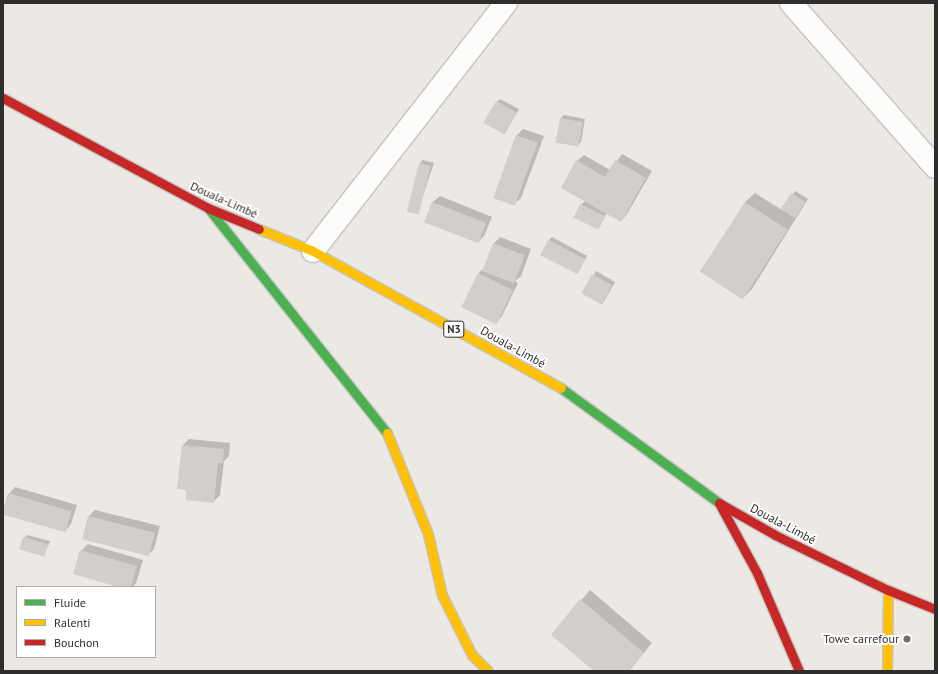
<!DOCTYPE html>
<html>
<head>
<meta charset="utf-8">
<style>
  body { margin:0 }
  #map { position:relative; width:938px; height:674px; overflow:hidden; background:#ece8e4; font-family:"PT Sans",sans-serif }
  div>[style] { position:absolute }
  [style*='--x'] { left:calc(var(--x)*1px); top:calc(var(--y)*1px); width:calc(var(--w)*1px); rotate:calc(var(--a)*1deg) }
  .shadow>* { inset:0; background:#0003; transform-origin:0 0 }
  .building>* { inset:0; background:#d1cecb; transform-origin:0 0 }
  .roads { filter:drop-shadow(1px 0 #c5c4c5) drop-shadow(-1px 0 #c5c4c5) drop-shadow(0 1px #c5c4c5) drop-shadow(0 -1px #c5c4c5) }
  .street>* { height:22px; margin:-11px; padding:0 11px; transform-origin:11px; border-radius:11px; background:#fcfcfb }
  .fast>* { height:9px; margin:-4.5px; padding:0 4.5px; transform-origin:4.5px; border-radius:4.5px; background:#4caf50 }
  .slow>* { height:9px; margin:-4.5px; padding:0 4.5px; transform-origin:4.5px; border-radius:4.5px; background:#ffc107 }
  .jam>* { height:9px; margin:-4.5px; padding:0 4.5px; transform-origin:4.5px; border-radius:4.5px; background:#c62828 }
  .dots>* { width:11px; height:11px; translate:-50% -50%; box-sizing:border-box; border:2px solid #fff; border-radius:50% }
  span { translate:-50% -50%; white-space:nowrap; text-align:center; line-height:1.15; -webkit-text-stroke:4px #fff; paint-order:stroke }
  .shield-label span { padding:1px 3px; background:#fff; border:1px solid; border-radius:3px; -webkit-text-stroke-width:0 }
  .shield-label { font-size:11px; color:#2e2e2e; font-weight:700 }
  .street-label { font-size:12px; color:#2e2e2e }
  .poi-label { font-size:12px; color:#2e2e2e }
  .right { translate:-100% -50%; text-align:right }
  .frame { position:absolute; inset:0; border:4px solid #2e2e2e; pointer-events:none }
  .legend { position:absolute; left:16px; top:586px; width:140px; height:72px; box-sizing:border-box; background:#fff; border:1px solid #ababab; margin:0; padding:5px 7px; list-style:none; font-size:12px; color:#2e2e2e }
  .legend li { display:flex; align-items:center; gap:8px; height:20px }
  .legend b { width:20px; border:1px solid #ababab }
</style>
</head>
<body>
<div id="map">
  <div class="shadow">
    <i style="clip-path:polygon(500px 99px,519px 109px,505px 133px,497px 102px)"></i>
    <i style="clip-path:polygon(564px 115px,585px 119px,581px 142px,578px 145px,556px 141px,561px 118px)"></i>
    <i style="clip-path:polygon(523px 129px,544px 136px,521px 198px,514px 204px,494px 197px,517px 135px)"></i>
    <i style="clip-path:polygon(622px 154px,652px 171px,627px 214px,621px 221px,607px 213px,598px 229px,581px 205px,585px 201px,577px 161px,584px 155px,610px 170px)"></i>
    <i style="clip-path:polygon(423px 160px,434px 163px,417px 213px,420px 163px)"></i>
    <i style="clip-path:polygon(795px 191px,808px 199px,752px 289px,743px 298px,745px 202px,755px 193px,782px 210px)"></i>
    <i style="clip-path:polygon(440px 196px,492px 217px,484px 236px,478px 242px,426px 221px,433px 202px)"></i>
    <i style="clip-path:polygon(500px 237px,531px 249px,521px 276px,515px 281px,518px 283px,502px 316px,496px 323px,463px 307px,479px 273px,484px 268px,494px 243px)"></i>
    <i style="clip-path:polygon(552px 237px,587px 256px,577px 273px,549px 240px)"></i>
    <i style="left:596px;top:271px;width:22px;height:25px;rotate:30deg"></i>
    <i style="clip-path:polygon(189px 439px,230px 443px,229px 456px,224px 461px,220px 495px,213px 502px,188px 489px,183px 445px)"></i>
    <i style="clip-path:polygon(15px 487px,77px 505px,71px 524px,65px 531px,9px 494px)"></i>
    <i style="clip-path:polygon(95px 510px,160px 526px,154px 549px,148px 555px,83px 538px,89px 516px)"></i>
    <i style="clip-path:polygon(27px 535px,50px 541px,44px 556px,24px 538px)"></i>
    <i style="clip-path:polygon(88px 544px,143px 560px,136px 583px,132px 587px,122px 587px,81px 551px)"></i>
    <i style="clip-path:polygon(590px 590px,652px 643px,629px 671px,595px 671px,552px 635px)"></i>
  </div>
  <div class="building">
    <i style="left:496px;top:101px;width:24px;height:25px;rotate:30deg"></i>
    <i style="left:560px;top:118px;width:23px;height:25px;rotate:10deg"></i>
    <i style="left:516px;top:135px;width:23px;height:67px;rotate:20deg"></i>
    <i style="clip-path:polygon(576px 160px,605px 177px,615px 160px,646px 178px,621px 222px,561px 188px)"></i>
    <i style="left:419px;top:163px;width:12px;height:50px;rotate:14deg"></i>
    <i style="left:791px;top:193px;width:17px;height:19px;rotate:33deg"></i>
    <i style="left:432px;top:202px;width:58px;height:22px;rotate:21deg"></i>
    <i style="left:745px;top:202px;width:51px;height:83px;rotate:33deg"></i>
    <i style="left:580px;top:204px;width:28px;height:15px;rotate:26deg"></i>
    <i style="left:548px;top:240px;width:42px;height:17px;rotate:27deg"></i>
    <i style="left:493px;top:243px;width:34px;height:30px;rotate:21deg"></i>
    <i style="left:478px;top:273px;width:39px;height:38px;rotate:26deg"></i>
    <i style="left:592px;top:274px;width:23px;height:22px;rotate:29deg"></i>
    <i style="clip-path:polygon(182px 445px,224px 449px,223px 463px,218px 463px,214px 503px,186px 500px,186px 490px,177px 489px)"></i>
    <i style="left:8px;top:493px;width:66px;height:22px;rotate:16deg"></i>
    <i style="left:88px;top:516px;width:69px;height:24px;rotate:14deg"></i>
    <i style="left:23px;top:537px;width:26px;height:13px;rotate:16deg"></i>
    <i style="clip-path:polygon(80px 550px,137px 566px,131px 587px,118px 587px,73px 574px)"></i>
    <i style="clip-path:polygon(580px 599px,644px 653px,628px 671px,594px 671px,551px 635px)"></i>
  </div>
  <div class="roads">
    <div class="street">
      <i style="--x:791;--y:3;--w:218;--a:48.7"></i>
      <i style="--x:313;--y:251;--w:314;--a:-52.1"></i>
    </div>
    <div class="fast">
      <i style="--x:208;--y:208;--w:288;--a:51.5"></i>
      <i style="--x:561;--y:388;--w:195;--a:36"></i>
    </div>
    <div class="slow">
      <i style="--x:259;--y:229;--w:58;--a:22.2"></i>
      <i style="--x:313;--y:251;--w:283;--a:28.9"></i>
      <i style="--x:387;--y:433;--w:109;--a:67.9"></i>
      <i style="--x:428;--y:534;--w:63;--a:77.1"></i>
      <i style="--x:442;--y:595;--w:67;--a:63.4"></i>
      <i style="--x:472;--y:655;--w:23;--a:45"></i>
      <i style="--x:887;--y:671;--w:81;--a:-89.3"></i>
    </div>
    <div class="jam">
      <i style="--x:3;--y:98;--w:233;--a:28.2"></i>
      <i style="--x:208;--y:208;--w:55;--a:22.4"></i>
      <i style="--x:719;--y:503;--w:64;--a:29.7"></i>
      <i style="--x:775;--y:535;--w:126;--a:26"></i>
      <i style="--x:888;--y:590;--w:51;--a:22"></i>
      <i style="--x:719;--y:503;--w:80;--a:61.5"></i>
      <i style="--x:757;--y:573;--w:107;--a:66.8"></i>
    </div>
  </div>
  <div class="dots">
    <i style="left:907px;top:639px;background:#706f6e"></i>
  </div>
  <div class="shield-label">
    <span style="left:454px;top:329px">N3</span>
  </div>
  <div class="street-label">
    <span style="left:224px;top:200px;rotate:24deg">Douala-Limbé</span>
    <span style="left:513px;top:347px;rotate:29deg">Douala-Limbé</span>
    <span style="left:783px;top:524px;rotate:28deg">Douala-Limbé</span>
  </div>
  <div class="poi-label">
    <span class="right" style="left:899px;top:639px">Towe carrefour</span>
  </div>
  <div class="frame"></div>
  <ul class="legend">
  <li><b style="height:5px;background:#4caf50"></b>Fluide</li>
  <li><b style="height:5px;background:#ffc107"></b>Ralenti</li>
  <li><b style="height:5px;background:#c62828"></b>Bouchon</li>
  </ul>
</div>
</body>
</html>
